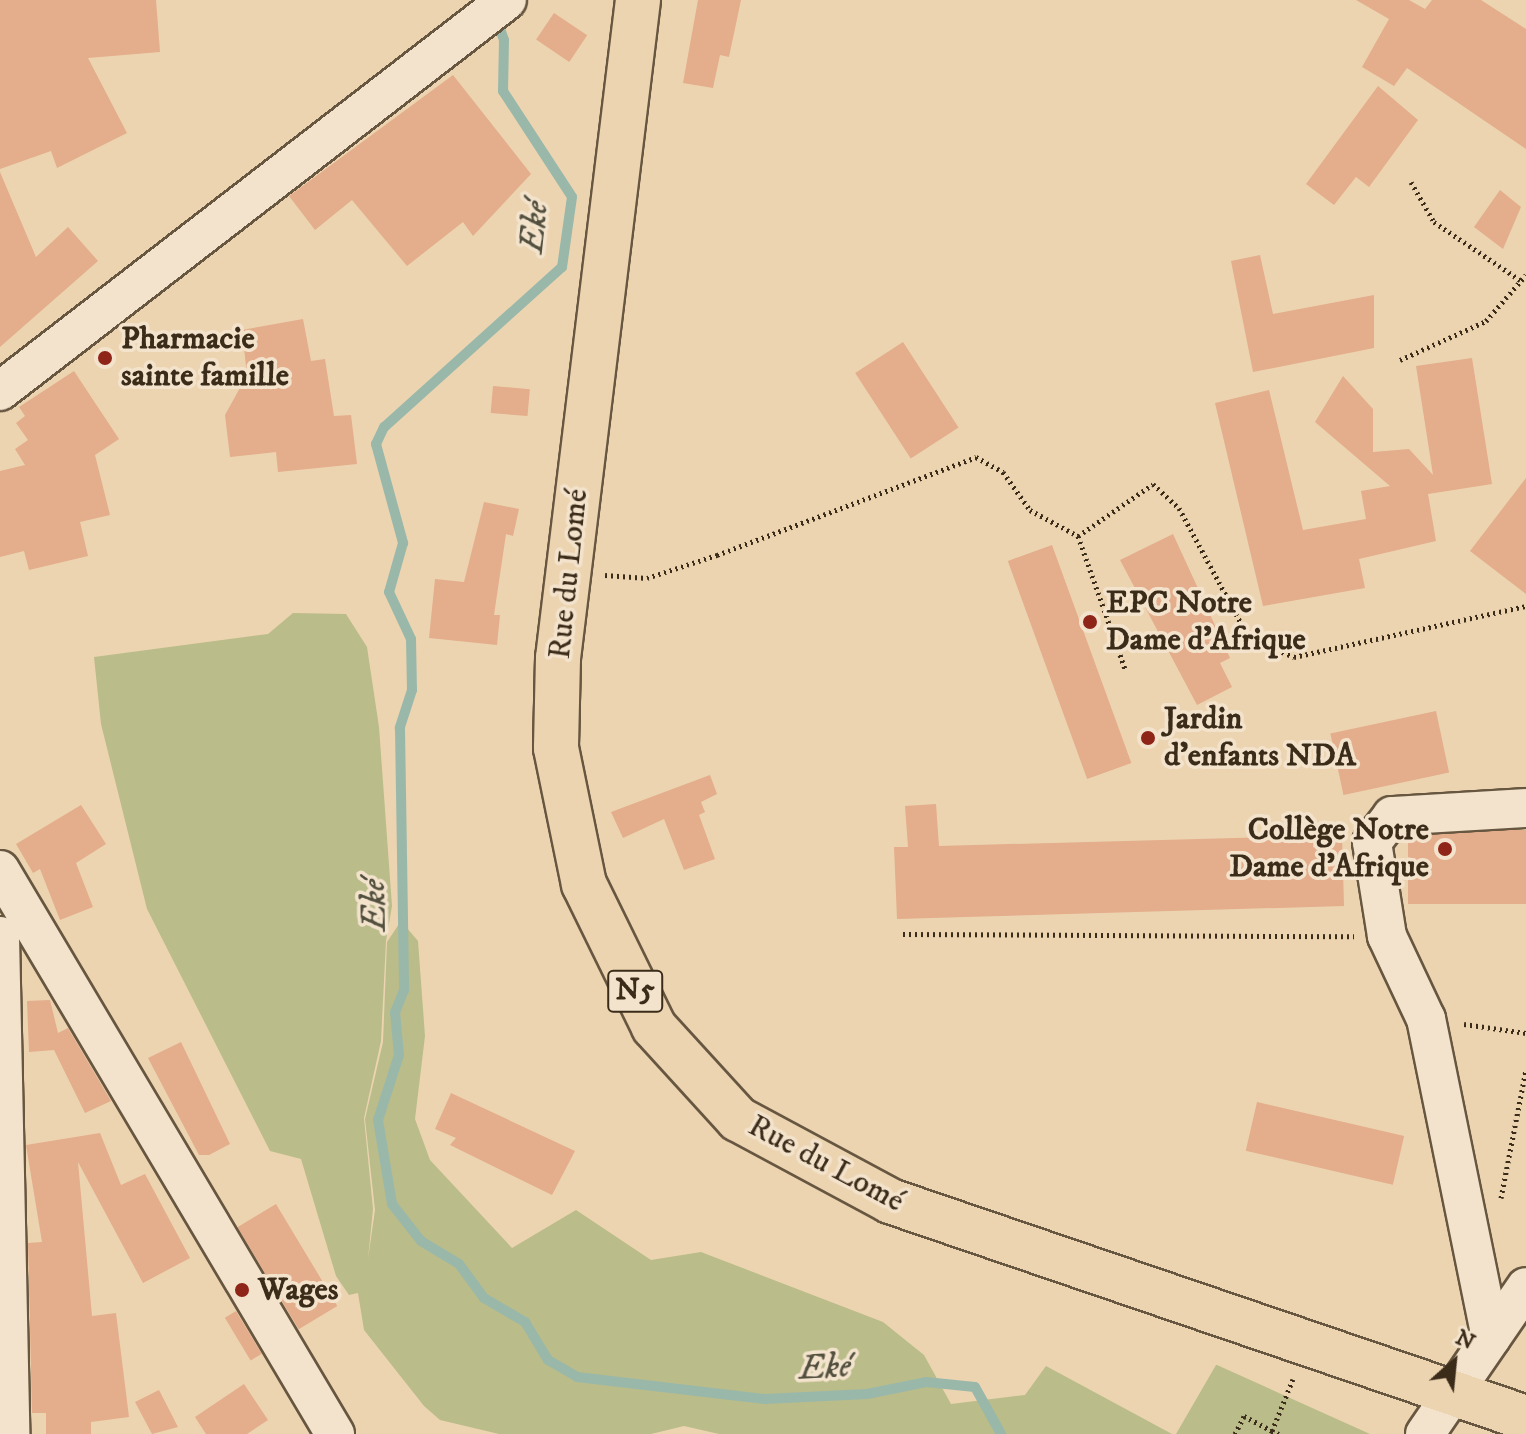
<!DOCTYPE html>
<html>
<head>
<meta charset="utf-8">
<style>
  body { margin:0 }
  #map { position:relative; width:1526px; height:1434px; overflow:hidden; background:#ecd4b1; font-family:"IM FELL DW Pica",serif }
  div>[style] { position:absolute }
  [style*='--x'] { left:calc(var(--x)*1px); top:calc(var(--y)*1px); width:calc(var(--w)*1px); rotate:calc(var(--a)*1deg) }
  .green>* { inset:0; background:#babc8a }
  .stream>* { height:10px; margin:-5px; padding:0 5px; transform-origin:5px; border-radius:5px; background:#99b8aa }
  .building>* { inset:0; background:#e4ad8b; transform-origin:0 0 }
  .path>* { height:5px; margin-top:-2.5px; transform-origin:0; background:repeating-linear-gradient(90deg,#3b2c1a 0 2px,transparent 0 6px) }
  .roads { filter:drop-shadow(2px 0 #675640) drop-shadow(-2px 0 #675640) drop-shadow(0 2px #675640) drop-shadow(0 -2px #675640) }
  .minor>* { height:38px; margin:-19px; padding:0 19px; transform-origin:19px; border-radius:19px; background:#f3e3cc }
  .major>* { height:44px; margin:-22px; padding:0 22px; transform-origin:22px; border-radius:22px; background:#ecd4b1 }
  .dots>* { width:22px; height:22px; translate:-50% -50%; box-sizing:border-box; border:4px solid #f3e3cc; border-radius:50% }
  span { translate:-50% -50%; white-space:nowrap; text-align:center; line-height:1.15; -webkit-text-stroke:7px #f3e3cc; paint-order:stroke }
  .shield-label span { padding:2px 6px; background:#f3e3cc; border:2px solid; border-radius:6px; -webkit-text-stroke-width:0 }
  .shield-label { font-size:30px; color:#3b2c1a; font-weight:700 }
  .poi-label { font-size:32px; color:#3b2c1a; font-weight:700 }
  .left { translate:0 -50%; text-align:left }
  .right { translate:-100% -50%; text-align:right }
  .street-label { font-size:32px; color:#3b2c1a }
  .water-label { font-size:34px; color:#524f3e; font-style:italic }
  .north { position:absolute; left:1414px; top:1322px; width:80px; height:80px; -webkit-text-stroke:6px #f3e3cc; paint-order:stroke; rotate:27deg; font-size:22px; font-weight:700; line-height:32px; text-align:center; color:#3b2c1a }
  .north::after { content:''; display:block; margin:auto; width:28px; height:36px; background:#3b2c1a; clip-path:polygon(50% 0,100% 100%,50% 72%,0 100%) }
</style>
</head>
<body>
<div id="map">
  <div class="green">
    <i style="clip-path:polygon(293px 613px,346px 614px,367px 647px,379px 727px,392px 906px,386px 941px,381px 1041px,364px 1118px,373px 1209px,368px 1259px,375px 1210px,365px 1119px,383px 1042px,387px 942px,401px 921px,418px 941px,425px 1036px,415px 1119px,430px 1160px,512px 1248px,576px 1210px,651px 1260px,701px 1252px,883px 1322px,924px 1355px,951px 1404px,1025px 1395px,1046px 1366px,1172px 1434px,719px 1434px,684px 1426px,651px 1434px,499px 1434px,440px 1420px,424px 1406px,364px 1330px,358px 1293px,349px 1295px,336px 1276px,301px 1159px,270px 1151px,147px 909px,101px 724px,94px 657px,268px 634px)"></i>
    <i style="clip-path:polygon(1216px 1365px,1217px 1365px,1370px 1434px,1176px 1434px)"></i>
  </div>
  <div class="stream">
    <i style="--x:496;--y:17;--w:24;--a:71"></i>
    <i style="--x:504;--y:40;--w:51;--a:91.1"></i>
    <i style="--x:503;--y:91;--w:126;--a:56.9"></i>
    <i style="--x:572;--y:197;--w:71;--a:98.1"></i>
    <i style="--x:562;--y:267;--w:239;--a:138"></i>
    <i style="--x:384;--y:427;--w:19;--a:115"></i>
    <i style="--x:376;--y:444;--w:103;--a:74.7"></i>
    <i style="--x:403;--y:543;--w:51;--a:105.9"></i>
    <i style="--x:389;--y:592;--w:52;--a:64.9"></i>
    <i style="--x:411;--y:639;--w:51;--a:88.9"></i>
    <i style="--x:412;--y:690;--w:40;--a:108"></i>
    <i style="--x:400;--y:728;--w:262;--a:89.1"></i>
    <i style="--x:404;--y:990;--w:24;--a:112"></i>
    <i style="--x:395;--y:1012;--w:43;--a:84.7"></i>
    <i style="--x:399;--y:1055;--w:68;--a:107.9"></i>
    <i style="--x:378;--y:1120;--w:85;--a:80.5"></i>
    <i style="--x:392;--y:1204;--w:47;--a:51.9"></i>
    <i style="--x:421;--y:1241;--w:44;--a:31.2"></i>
    <i style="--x:459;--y:1264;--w:42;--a:53.7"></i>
    <i style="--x:484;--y:1298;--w:48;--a:30.3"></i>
    <i style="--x:525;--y:1322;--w:44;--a:58.8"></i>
    <i style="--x:548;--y:1360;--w:34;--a:30"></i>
    <i style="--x:577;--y:1377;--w:189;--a:6.7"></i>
    <i style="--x:765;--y:1399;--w:102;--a:-2.8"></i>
    <i style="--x:867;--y:1394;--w:60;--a:-11.5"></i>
    <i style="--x:926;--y:1382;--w:49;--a:5.8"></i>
    <i style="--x:975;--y:1387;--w:54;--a:61"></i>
  </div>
  <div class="building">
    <i style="clip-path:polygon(0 0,156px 0,160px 52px,88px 58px,127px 133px,57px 168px,51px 151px,0 169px)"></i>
    <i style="clip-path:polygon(698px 0,741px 0,729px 57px,720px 55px,713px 88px,683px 83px)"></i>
    <i style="clip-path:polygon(1356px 0,1409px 0,1425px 9px,1432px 0,1481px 0,1526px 29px,1526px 149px,1407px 68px,1394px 86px,1362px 67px,1389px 19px)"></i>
    <i style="left:554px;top:13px;width:40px;height:32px;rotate:34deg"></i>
    <i style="clip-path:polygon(453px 75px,531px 174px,473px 236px,463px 222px,407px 266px,352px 200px,315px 230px,289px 196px)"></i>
    <i style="clip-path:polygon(1378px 86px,1418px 120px,1369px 187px,1356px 177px,1334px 205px,1306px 184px)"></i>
    <i style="clip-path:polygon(0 172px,36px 257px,68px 227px,98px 261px,0 347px)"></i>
    <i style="clip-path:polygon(1500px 190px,1521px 207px,1503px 249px,1474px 227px)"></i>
    <i style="clip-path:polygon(1260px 255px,1273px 314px,1374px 295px,1374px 348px,1253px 372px,1231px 261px)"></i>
    <i style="clip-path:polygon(303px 319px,311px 361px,325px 359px,334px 416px,351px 415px,357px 464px,278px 472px,276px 452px,230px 457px,225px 415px,247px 375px,242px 330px)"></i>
    <i style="left:903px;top:342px;width:102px;height:57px;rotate:57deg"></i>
    <i style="clip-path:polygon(1472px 358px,1492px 484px,1428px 494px,1436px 541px,1359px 559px,1365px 588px,1263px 606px,1215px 403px,1269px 390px,1303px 530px,1366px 519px,1361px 491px,1390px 486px,1315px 422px,1343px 376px,1373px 409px,1373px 452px,1409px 449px,1433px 475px,1416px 366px)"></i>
    <i style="clip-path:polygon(74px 371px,119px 439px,95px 455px,110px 515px,80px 522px,88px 556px,29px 570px,24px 551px,0 557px,0 471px,25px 465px,15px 449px,28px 440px,16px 423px,25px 416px,19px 407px)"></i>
    <i style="left:493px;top:386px;width:37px;height:27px;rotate:5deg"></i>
    <i style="clip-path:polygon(1526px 478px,1526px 594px,1470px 551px)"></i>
    <i style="clip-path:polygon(484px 502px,519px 509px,513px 536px,506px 534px,494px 615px,500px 615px,497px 645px,429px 638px,435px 579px,464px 582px)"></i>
    <i style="clip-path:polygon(1173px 534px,1230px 658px,1220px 663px,1232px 687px,1197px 705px,1120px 560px)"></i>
    <i style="left:1052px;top:545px;width:232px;height:47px;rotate:70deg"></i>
    <i style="left:1436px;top:711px;width:63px;height:108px;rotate:78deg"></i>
    <i style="clip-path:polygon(710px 775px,717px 794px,701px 802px,705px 812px,699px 815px,715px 859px,684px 870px,664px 819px,623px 838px,611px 812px)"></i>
    <i style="clip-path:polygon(936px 804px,939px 846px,1342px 835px,1344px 906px,897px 919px,894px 847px,908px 847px,905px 806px)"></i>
    <i style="clip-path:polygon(81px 805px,106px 844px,76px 863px,93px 907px,60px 920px,40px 869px,33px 873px,16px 844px)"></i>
    <i style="left:1526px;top:830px;width:74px;height:118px;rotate:90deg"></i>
    <i style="clip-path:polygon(50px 1000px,58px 1033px,68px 1028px,111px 1101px,85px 1113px,54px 1050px,29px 1052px,27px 1001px)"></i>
    <i style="clip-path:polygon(181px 1042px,230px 1144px,209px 1155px,199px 1155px,148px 1058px)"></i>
    <i style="clip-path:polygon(451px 1093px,575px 1151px,552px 1195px,450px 1145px,456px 1138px,435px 1129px)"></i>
    <i style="left:1257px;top:1102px;width:151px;height:50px;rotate:13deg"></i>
    <i style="clip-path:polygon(100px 1133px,121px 1185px,145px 1174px,190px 1258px,143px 1283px,78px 1162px,92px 1316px,116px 1313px,129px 1417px,91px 1422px,91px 1434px,46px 1434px,46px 1413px,32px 1413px,28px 1243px,42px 1242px,26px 1145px)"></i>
    <i style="left:276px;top:1204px;width:119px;height:45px;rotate:59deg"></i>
    <i style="left:236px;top:1311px;width:50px;height:13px;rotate:59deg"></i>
    <i style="clip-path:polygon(244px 1384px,268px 1420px,247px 1434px,206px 1434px,195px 1417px)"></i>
    <i style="clip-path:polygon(159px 1390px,178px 1427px,152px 1434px,135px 1402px)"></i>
  </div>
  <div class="path">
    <i style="--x:1411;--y:182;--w:46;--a:60.1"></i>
    <i style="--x:1434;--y:222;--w:104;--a:34"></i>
    <i style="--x:1400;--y:360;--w:94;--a:-24.4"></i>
    <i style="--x:1486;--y:321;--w:61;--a:-49"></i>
    <i style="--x:1078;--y:536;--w:91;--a:-34.7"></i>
    <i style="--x:1153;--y:484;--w:35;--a:43"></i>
    <i style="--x:1179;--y:508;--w:148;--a:61.7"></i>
    <i style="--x:1249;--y:638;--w:49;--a:22.9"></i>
    <i style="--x:1294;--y:657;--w:238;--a:-12.4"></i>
    <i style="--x:605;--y:575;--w:42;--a:4.1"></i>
    <i style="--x:647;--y:578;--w:74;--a:-18.2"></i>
    <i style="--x:717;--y:555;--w:277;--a:-20.7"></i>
    <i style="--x:976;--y:457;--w:31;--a:29"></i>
    <i style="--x:1003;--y:472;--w:47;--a:54.6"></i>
    <i style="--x:1030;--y:510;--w:55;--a:28.4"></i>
    <i style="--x:1078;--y:536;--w:141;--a:70.5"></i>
    <i style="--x:903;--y:934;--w:451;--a:0.3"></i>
    <i style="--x:1464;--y:1024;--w:63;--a:8.3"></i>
    <i style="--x:1501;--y:1198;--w:131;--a:-79"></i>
    <i style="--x:1235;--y:1434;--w:20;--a:-63"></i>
    <i style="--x:1244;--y:1416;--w:32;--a:28"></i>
    <i style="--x:1279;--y:1434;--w:8;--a:-157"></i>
    <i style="--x:1272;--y:1431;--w:56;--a:-68"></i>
  </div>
  <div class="roads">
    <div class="minor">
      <i style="--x:0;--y:391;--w:640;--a:-37.64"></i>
      <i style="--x:0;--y:870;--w:656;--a:59.29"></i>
      <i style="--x:0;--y:936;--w:498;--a:88.8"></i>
      <i style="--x:1491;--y:1338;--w:326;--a:-101.5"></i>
      <i style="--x:1426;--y:1019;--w:92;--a:-115.2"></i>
      <i style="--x:1387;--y:936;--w:95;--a:-99.1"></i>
      <i style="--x:1372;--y:842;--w:33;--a:-52"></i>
      <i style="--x:1392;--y:816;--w:134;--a:-3.4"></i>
      <i style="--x:1425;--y:1434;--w:178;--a:-55.5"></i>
    </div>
    <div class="major">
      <i style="--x:638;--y:0;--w:663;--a:96.93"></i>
      <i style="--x:558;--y:658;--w:90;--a:91.3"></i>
      <i style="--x:556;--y:748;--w:139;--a:78.4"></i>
      <i style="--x:584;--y:884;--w:159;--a:63.9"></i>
      <i style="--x:654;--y:1027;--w:125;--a:47.6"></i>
      <i style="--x:738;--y:1119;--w:173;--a:28.3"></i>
      <i style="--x:890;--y:1201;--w:672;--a:18.84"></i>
    </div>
  </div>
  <div class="dots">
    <i style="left:105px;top:358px;background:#8f2418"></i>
    <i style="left:1090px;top:622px;background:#8f2418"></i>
    <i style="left:1148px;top:738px;background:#8f2418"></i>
    <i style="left:1445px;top:849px;background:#8f2418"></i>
    <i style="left:242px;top:1290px;background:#8f2418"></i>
  </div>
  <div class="shield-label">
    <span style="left:635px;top:991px">N5</span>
  </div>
  <div class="poi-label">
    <span class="left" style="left:121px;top:358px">Pharmacie<br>sainte famille</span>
    <span class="left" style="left:1106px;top:622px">EPC Notre<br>Dame d'Afrique</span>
    <span class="left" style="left:1164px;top:738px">Jardin<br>d'enfants NDA</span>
    <span class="right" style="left:1429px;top:849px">Collège Notre<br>Dame d'Afrique</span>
    <span class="left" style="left:258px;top:1290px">Wages</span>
  </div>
  <div class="street-label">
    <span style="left:569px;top:574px;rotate:-84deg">Rue du Lomé</span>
    <span style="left:826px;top:1164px;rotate:28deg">Rue du Lomé</span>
  </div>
  <div class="water-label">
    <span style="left:535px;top:227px;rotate:-84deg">Eké</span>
    <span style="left:375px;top:905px;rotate:-91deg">Eké</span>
    <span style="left:825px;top:1368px;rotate:-3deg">Eké</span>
  </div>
  <div class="north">N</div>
</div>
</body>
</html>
